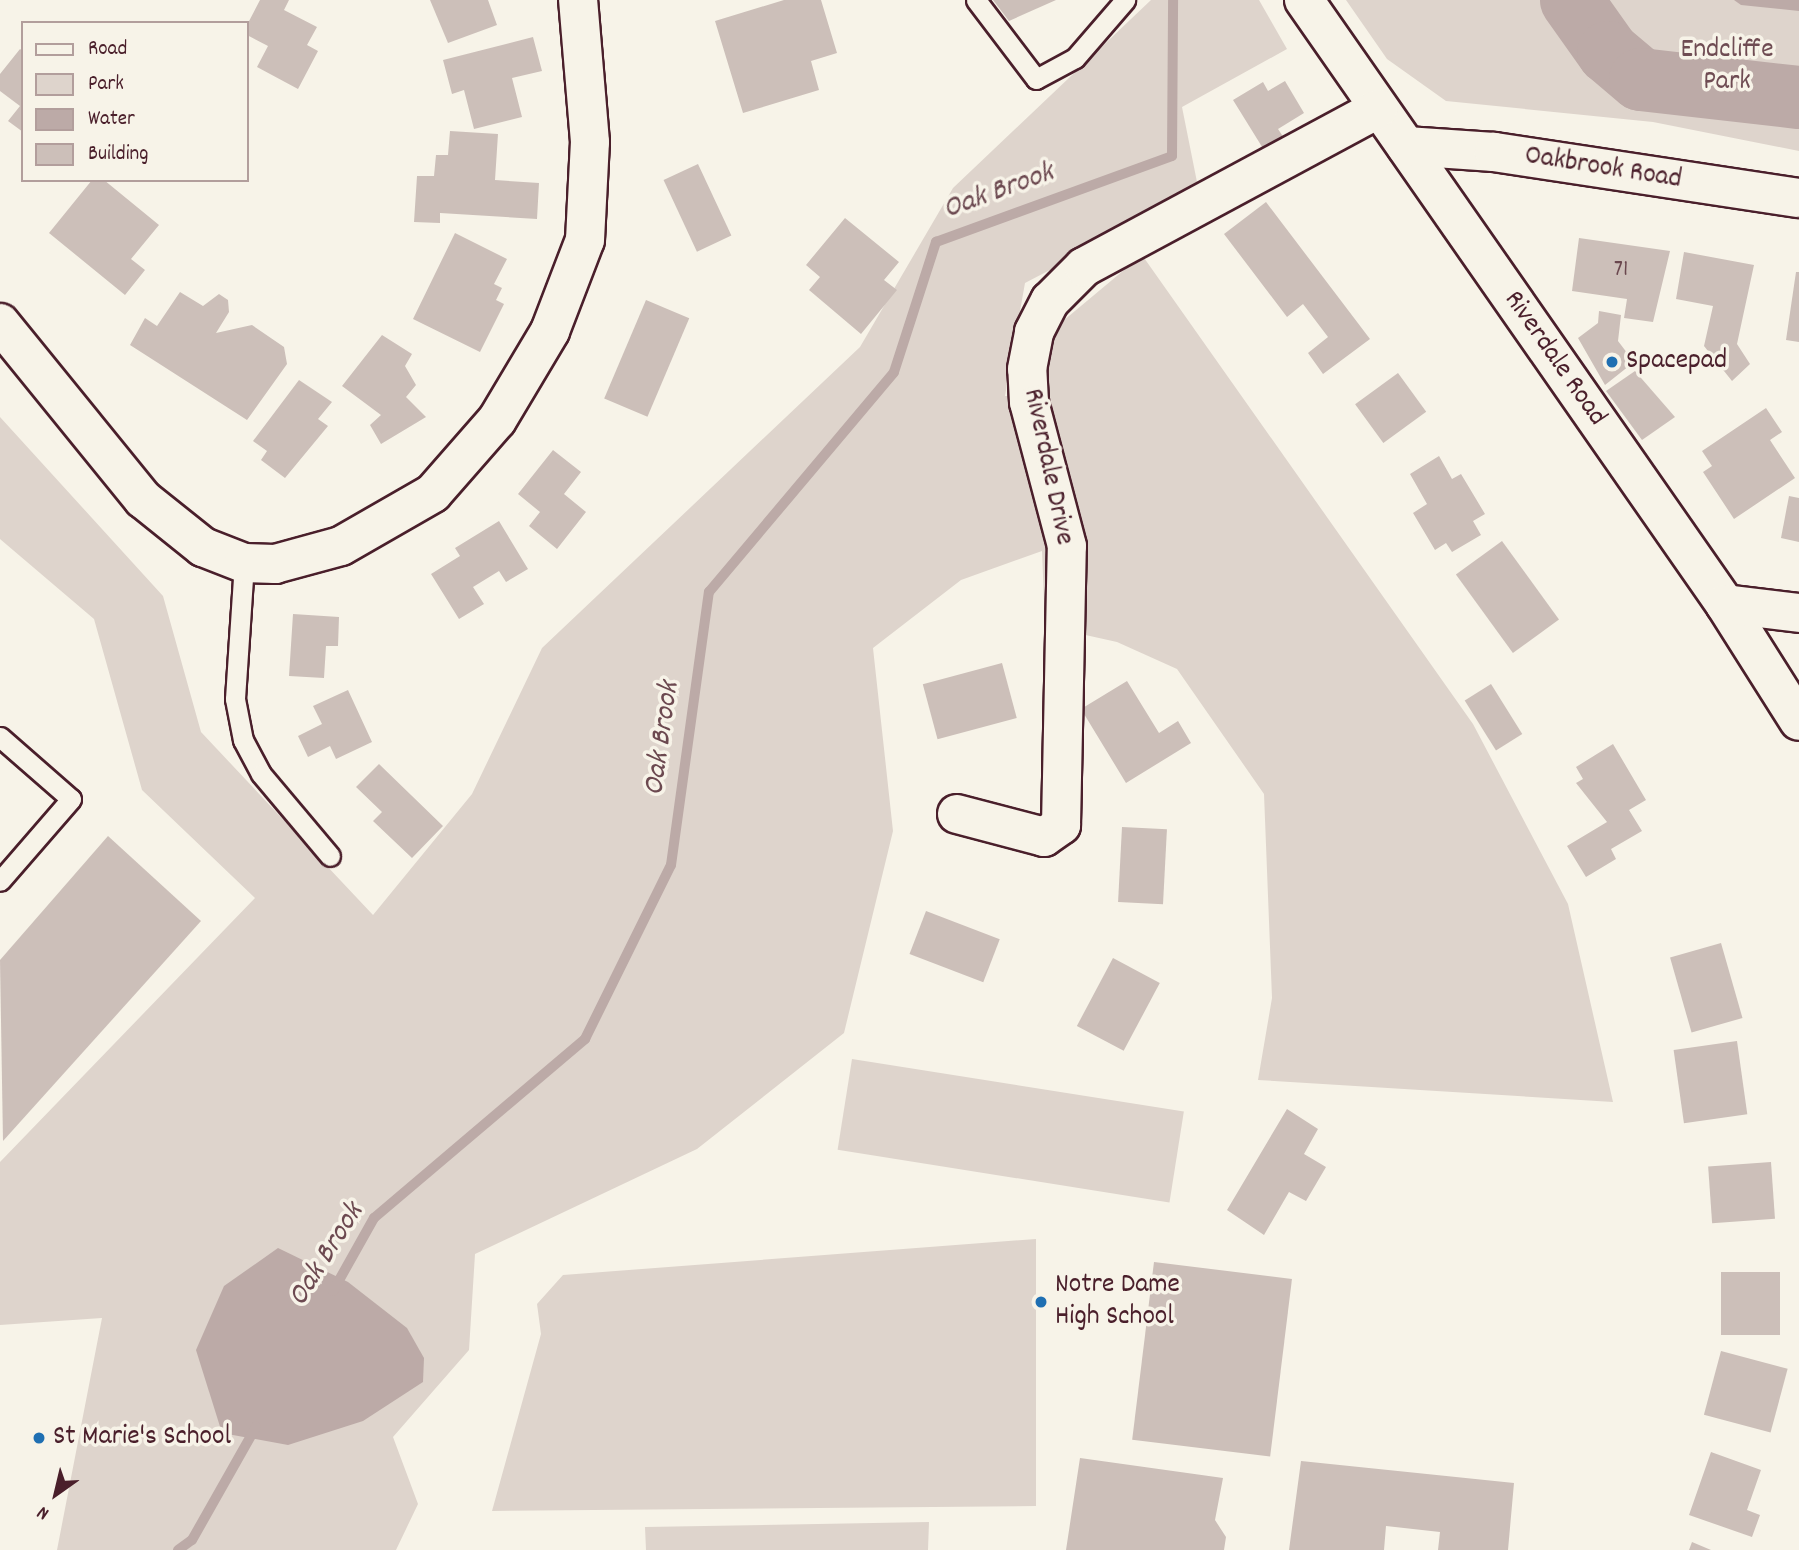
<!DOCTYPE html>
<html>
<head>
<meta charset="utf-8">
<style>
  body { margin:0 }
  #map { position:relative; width:1799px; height:1550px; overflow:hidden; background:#f7f3e8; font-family:Dekko,sans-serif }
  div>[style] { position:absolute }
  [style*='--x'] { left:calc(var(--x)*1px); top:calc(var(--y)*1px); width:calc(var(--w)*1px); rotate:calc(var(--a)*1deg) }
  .green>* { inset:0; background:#ded4cc; transform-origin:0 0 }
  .water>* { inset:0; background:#bcaaa7 }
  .stream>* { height:10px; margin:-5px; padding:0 5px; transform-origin:5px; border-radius:5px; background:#bcaaa7 }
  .river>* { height:63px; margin:-31.5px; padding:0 31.5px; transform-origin:31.5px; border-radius:31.5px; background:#bcaaa7 }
  .building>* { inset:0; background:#ccbfb9; transform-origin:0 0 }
  .roads { filter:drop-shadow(2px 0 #4a1f2b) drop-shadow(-2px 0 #4a1f2b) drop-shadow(0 2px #4a1f2b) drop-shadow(0 -2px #4a1f2b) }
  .lane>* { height:19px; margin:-9.5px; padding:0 9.5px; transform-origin:9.5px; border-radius:9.5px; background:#f7f3e8 }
  .street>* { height:38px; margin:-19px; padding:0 19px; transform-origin:19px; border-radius:19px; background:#f7f3e8 }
  .dots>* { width:19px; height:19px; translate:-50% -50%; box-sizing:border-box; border:4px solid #f7f3e8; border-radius:50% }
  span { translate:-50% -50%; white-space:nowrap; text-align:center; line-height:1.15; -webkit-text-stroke:7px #f7f3e8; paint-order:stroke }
  .number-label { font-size:24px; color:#6a474e }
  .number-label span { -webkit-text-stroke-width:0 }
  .park-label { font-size:28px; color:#6f4c53 }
  .street-label { font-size:28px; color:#4a1f2b }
  .poi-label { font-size:28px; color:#4a1f2b }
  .left { translate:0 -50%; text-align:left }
  .water-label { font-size:30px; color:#6c4950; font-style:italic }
  .legend { position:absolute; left:21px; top:21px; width:228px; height:161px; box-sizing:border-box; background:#f7f3e8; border:2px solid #b29e9c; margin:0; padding:9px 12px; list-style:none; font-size:21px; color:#4a1f2b }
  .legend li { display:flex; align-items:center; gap:14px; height:35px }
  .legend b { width:35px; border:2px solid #b29e9c }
  .north { position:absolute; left:21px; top:1459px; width:70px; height:70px; -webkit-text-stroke:5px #f7f3e8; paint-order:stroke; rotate:214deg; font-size:19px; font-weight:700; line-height:28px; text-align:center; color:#4a1f2b }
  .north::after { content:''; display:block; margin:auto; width:24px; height:32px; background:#4a1f2b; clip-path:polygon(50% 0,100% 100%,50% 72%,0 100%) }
</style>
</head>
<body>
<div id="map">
  <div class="green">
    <i style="clip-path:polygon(1151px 0,1259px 0,1287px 49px,1182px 107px,1199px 192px,1025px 283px,1005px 396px,1040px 396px,1057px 326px,1142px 255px,1473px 724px,1568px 904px,1613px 1102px,1258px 1080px,1272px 998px,1264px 794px,1177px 669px,1117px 642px,1045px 626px,1042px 551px,961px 580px,873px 648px,893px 831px,844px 1033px,697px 1149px,475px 1254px,469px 1350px,393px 1437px,418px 1504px,396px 1550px,57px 1550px,102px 1318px,0 1325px,0 1162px,255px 898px,142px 790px,94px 619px,0 539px,0 417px,163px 596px,201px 732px,373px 915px,472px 794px,542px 648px,860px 347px,953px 188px)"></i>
    <i style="clip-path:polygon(1346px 0,1799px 0,1799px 151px,1653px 122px,1446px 101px,1387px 59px)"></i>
    <i style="left:852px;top:1059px;width:336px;height:92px;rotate:9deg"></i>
    <i style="clip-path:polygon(1036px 1239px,1036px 1506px,492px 1511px,541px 1334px,537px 1304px,563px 1275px)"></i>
    <i style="clip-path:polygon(929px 1522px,928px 1550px,646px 1550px,645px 1527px)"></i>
  </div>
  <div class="water">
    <i style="clip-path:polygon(1734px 0,1799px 0,1799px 11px,1741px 5px)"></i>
    <i style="clip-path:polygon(278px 1248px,348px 1282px,407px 1328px,424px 1358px,423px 1382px,363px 1421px,288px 1445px,222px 1433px,196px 1350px,224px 1286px)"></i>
  </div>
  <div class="stream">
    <i style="--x:333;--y:1291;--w:84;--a:-60.7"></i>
    <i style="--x:374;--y:1218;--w:277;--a:-40.3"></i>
    <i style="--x:585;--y:1039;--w:194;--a:-63.7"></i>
    <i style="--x:671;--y:865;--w:276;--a:-82.1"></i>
    <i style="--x:709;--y:592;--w:287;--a:-49.9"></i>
    <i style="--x:894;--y:372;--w:137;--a:-72.1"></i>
    <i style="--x:936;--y:242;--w:251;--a:-20"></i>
    <i style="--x:1172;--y:156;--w:156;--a:-89.6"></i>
    <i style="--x:178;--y:1550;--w:17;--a:-36"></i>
    <i style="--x:192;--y:1540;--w:130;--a:-60.5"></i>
  </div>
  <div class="river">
    <i style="--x:1571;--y:0;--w:64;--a:54.6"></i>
    <i style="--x:1608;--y:52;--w:42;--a:40.2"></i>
    <i style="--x:1640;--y:79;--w:160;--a:6.5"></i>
  </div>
  <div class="building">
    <i style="clip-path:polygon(260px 0,289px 0,284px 10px,317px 27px,307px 45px,318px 51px,298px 89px,257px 67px,268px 46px,247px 35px,247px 25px)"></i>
    <i style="clip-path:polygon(430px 0,488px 0,497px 25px,448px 43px)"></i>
    <i style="clip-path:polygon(784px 0,821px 0,837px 53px,811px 61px,819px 90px,743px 113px,715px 21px)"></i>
    <i style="clip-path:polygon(993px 0,1056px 0,1009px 21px)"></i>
    <i style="clip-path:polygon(533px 37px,542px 71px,512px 78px,522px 117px,474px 129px,464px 90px,452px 94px,443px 60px)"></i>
    <i style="clip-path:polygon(20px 49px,23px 51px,23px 132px,8px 121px,20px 106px,0 91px,0 74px)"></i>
    <i style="clip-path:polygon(1285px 81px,1304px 113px,1278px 129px,1284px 138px,1264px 150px,1233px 100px,1263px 82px,1268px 91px)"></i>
    <i style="clip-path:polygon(450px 131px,498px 134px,495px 180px,539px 183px,537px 219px,440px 213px,440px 223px,414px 222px,417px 176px,434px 176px,436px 155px,448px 155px)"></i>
    <i style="left:698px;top:164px;width:79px;height:38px;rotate:65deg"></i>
    <i style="clip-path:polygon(92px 180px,104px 180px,159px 225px,131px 259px,145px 270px,125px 295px,49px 233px)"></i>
    <i style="clip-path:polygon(1266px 202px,1370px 339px,1323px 374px,1308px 353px,1328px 337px,1303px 304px,1287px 317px,1224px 234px)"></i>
    <i style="clip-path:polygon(845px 218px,899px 262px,884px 280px,897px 290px,861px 334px,809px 290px,820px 277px,806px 265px)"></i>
    <i style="clip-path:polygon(455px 233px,507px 259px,494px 284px,502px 288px,496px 300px,504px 304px,480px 352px,413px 319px)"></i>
    <i style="clip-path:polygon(1579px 238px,1670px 251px,1653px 322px,1624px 318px,1627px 299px,1572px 291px)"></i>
    <i style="clip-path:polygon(1684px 252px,1754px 265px,1737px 344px,1750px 364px,1732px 381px,1704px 346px,1713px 306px,1676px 299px)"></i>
    <i style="clip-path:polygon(1796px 272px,1799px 272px,1799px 342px,1786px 340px)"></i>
    <i style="clip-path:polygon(180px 292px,203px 306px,219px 294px,228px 300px,229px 312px,216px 333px,252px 325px,284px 347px,287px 364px,247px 420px,130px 345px,145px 318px,157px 326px)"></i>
    <i style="left:646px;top:300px;width:47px;height:107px;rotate:23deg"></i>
    <i style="clip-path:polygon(1599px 311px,1621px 315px,1618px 341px,1634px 362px,1605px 385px,1578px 338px,1598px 323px)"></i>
    <i style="clip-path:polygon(382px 335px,412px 354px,405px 366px,416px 385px,406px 397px,426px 417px,381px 444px,370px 425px,381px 415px,342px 386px)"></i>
    <i style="clip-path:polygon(1635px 371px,1675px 417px,1642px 440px,1606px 391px)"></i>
    <i style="left:1398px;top:373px;width:48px;height:53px;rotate:54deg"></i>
    <i style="clip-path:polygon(299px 380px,332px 402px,318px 419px,328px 426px,285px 478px,261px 460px,267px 451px,253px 441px)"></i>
    <i style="clip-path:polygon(1766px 408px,1782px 432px,1770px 440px,1795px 478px,1734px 519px,1703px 472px,1712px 466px,1702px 451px)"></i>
    <i style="clip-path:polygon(553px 450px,581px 472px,564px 494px,586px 512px,557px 549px,529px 526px,540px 512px,518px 494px)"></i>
    <i style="clip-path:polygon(1439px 456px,1452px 479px,1461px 474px,1485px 514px,1473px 521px,1481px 535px,1452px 552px,1446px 543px,1435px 550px,1413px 513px,1427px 504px,1410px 474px)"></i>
    <i style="clip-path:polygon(1789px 496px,1799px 498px,1799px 542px,1781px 538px)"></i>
    <i style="clip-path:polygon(499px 521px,528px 569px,506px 582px,499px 571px,473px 587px,484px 604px,459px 619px,431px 574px,460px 556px,455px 548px)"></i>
    <i style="left:1502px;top:541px;width:97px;height:57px;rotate:54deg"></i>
    <i style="clip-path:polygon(293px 614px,339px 617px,338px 646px,326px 646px,324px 678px,289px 676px)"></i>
    <i style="left:1002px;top:663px;width:57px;height:82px;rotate:75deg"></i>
    <i style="clip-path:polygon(1127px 681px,1159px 733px,1178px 721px,1191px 743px,1126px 783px,1081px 709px)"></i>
    <i style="left:1491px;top:684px;width:59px;height:31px;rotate:58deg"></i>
    <i style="clip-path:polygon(348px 690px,372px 742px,336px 759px,330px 746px,308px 757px,298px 736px,322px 724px,313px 706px)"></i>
    <i style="clip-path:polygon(1613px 744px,1646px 800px,1629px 810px,1642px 831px,1611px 849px,1616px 859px,1586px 877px,1567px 846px,1607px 822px,1576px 783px,1583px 779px,1576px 767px)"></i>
    <i style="clip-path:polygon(379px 764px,443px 826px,412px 858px,373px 821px,382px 812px,356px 787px)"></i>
    <i style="left:1122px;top:827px;width:45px;height:75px;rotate:3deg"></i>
    <i style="clip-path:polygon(108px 836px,201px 921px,3px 1141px,0 960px)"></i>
    <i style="left:926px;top:911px;width:79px;height:46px;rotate:21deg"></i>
    <i style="left:1721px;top:943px;width:78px;height:53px;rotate:74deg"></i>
    <i style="left:1113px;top:958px;width:53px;height:77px;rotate:28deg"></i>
    <i style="left:1737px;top:1041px;width:74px;height:64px;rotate:82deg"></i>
    <i style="clip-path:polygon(1287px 1109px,1318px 1129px,1304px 1154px,1326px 1167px,1306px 1201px,1289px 1192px,1264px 1235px,1227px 1210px)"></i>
    <i style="left:1771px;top:1162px;width:57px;height:63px;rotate:86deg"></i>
    <i style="left:1154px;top:1262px;width:139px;height:179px;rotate:7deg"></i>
    <i style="left:1721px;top:1272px;width:59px;height:63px"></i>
    <i style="left:1721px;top:1351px;width:69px;height:66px;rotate:15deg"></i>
    <i style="clip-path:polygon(1711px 1452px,1761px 1470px,1747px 1510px,1760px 1515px,1752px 1537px,1689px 1515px)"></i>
    <i style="clip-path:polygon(1080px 1458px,1223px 1478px,1215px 1520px,1226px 1537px,1224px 1550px,1066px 1550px)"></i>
    <i style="clip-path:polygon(1301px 1461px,1514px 1483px,1508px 1550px,1438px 1550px,1440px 1532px,1386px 1526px,1384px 1550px,1289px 1550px)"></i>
    <i style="clip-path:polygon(1692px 1542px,1711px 1550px,1689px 1550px)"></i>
  </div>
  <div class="roads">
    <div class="lane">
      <i style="--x:976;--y:0;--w:99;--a:52.8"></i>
      <i style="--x:1036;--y:79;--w:44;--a:-28.3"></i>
      <i style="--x:1075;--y:58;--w:77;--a:-49.2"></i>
      <i style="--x:244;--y:563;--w:136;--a:93.8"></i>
      <i style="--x:235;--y:699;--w:42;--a:79"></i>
      <i style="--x:243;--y:740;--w:38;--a:62"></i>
      <i style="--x:261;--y:774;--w:107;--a:49.9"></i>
      <i style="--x:0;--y:737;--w:94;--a:41.1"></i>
      <i style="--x:71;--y:799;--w:108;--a:130.9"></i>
    </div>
    <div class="street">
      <i style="--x:1304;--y:0;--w:736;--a:55.12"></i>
      <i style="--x:1725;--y:604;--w:138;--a:57.7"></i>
      <i style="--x:1406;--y:146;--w:88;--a:3.9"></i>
      <i style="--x:1494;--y:152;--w:308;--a:8.6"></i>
      <i style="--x:0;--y:323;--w:227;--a:50.9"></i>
      <i style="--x:143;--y:499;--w:77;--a:38.7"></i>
      <i style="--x:203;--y:547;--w:44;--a:21.3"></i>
      <i style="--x:244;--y:563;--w:31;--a:2"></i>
      <i style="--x:275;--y:564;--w:68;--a:-15.3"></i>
      <i style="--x:341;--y:546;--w:106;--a:-29.9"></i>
      <i style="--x:433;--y:493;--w:97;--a:-48.8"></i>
      <i style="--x:497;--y:420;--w:104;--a:-59.2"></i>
      <i style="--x:550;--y:331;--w:97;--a:-69"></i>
      <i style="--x:585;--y:240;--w:98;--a:-87.1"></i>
      <i style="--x:590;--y:142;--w:143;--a:-94.8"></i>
      <i style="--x:1725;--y:604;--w:75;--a:6.9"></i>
      <i style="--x:957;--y:814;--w:90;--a:14.8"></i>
      <i style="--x:1044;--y:837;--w:21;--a:-35"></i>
      <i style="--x:1061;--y:825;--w:279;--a:-88.8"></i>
      <i style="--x:1067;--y:546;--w:149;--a:-104.8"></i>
      <i style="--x:1029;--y:402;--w:33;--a:-93"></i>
      <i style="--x:1027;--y:369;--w:38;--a:-79"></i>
      <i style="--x:1034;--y:332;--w:35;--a:-63"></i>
      <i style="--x:1050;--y:301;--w:48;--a:-45"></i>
      <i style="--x:1084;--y:267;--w:334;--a:-28.3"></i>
    </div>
  </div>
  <div class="dots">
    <i style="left:1612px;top:362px;background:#1f6fb2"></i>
    <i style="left:1041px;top:1302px;background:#1f6fb2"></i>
    <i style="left:39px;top:1438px;background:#1f6fb2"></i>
  </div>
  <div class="number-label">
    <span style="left:1621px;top:271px">71</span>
  </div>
  <div class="park-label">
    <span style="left:1727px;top:67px">Endcliffe<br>Park</span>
  </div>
  <div class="street-label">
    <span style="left:1603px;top:169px;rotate:9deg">Oakbrook Road</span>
    <span style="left:1554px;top:359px;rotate:55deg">Riverdale Road</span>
    <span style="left:1047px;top:467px;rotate:78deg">Riverdale Drive</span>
  </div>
  <div class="poi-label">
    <span class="left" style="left:1626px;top:362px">Spacepad</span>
    <span class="left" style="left:1055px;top:1302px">Notre Dame<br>High School</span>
    <span class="left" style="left:53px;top:1438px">St Marie's School</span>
  </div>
  <div class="water-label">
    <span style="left:999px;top:193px;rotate:-20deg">Oak Brook</span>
    <span style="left:664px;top:739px;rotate:-82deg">Oak Brook</span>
    <span style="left:328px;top:1256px;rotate:-58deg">Oak Brook</span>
  </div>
  <ul class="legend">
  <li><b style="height:9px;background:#f7f3e8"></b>Road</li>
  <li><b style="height:19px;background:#ded4cc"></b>Park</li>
  <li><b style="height:19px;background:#bcaaa7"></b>Water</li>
  <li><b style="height:19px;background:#ccbfb9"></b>Building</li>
  </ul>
  <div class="north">N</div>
</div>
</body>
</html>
